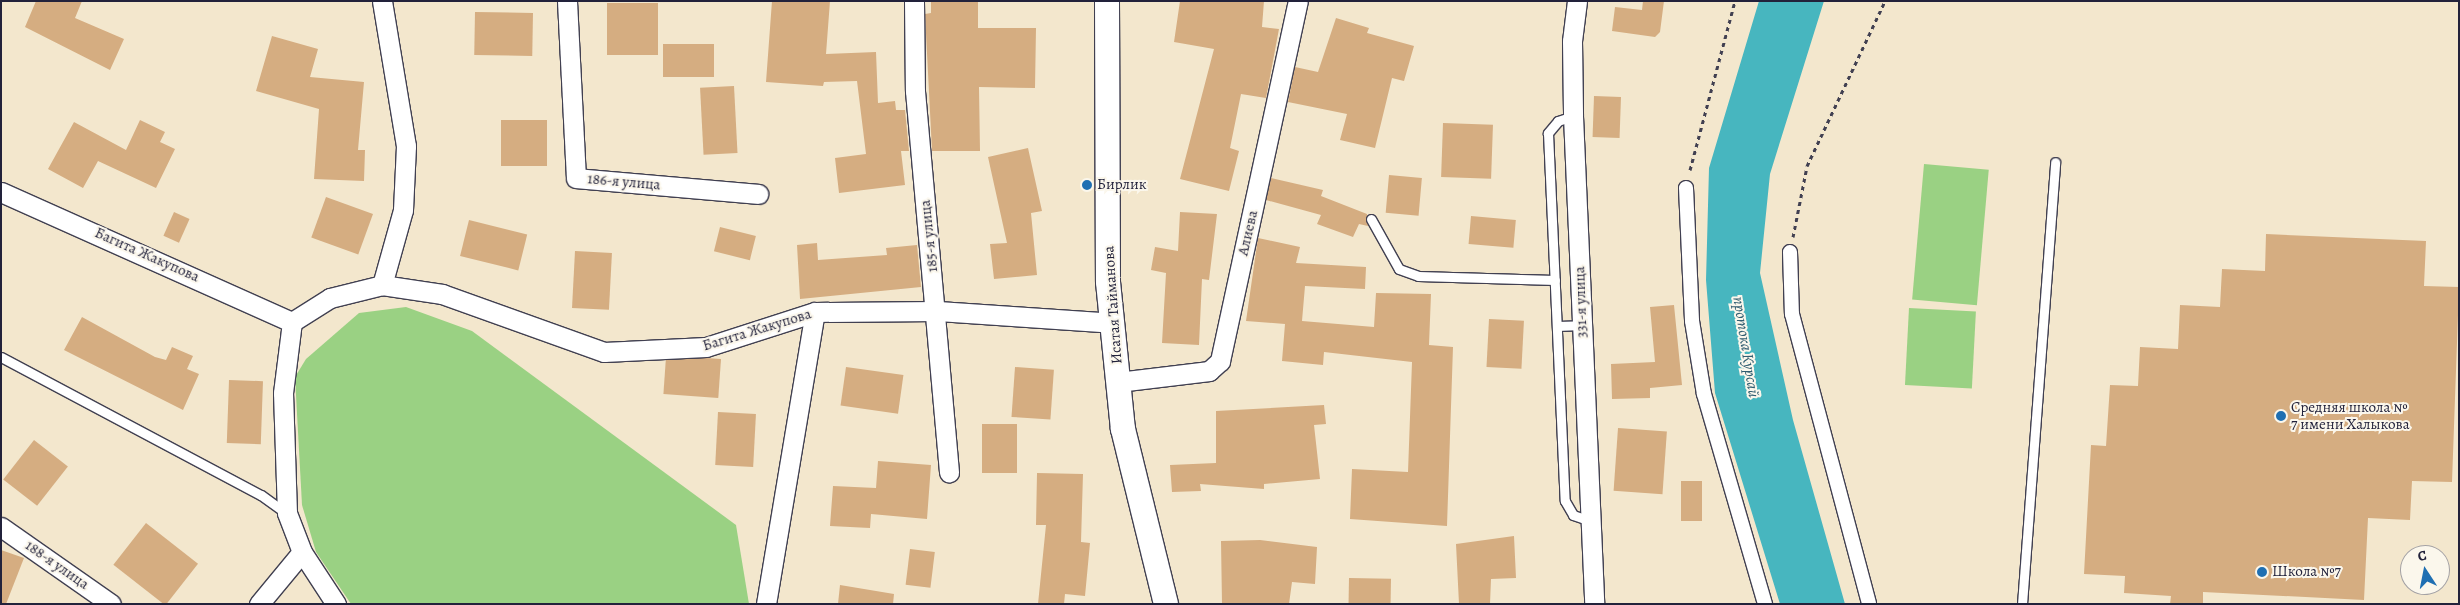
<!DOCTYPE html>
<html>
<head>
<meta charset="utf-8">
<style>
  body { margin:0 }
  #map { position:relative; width:2460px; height:605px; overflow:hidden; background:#f3e7cd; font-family:Alegreya,serif }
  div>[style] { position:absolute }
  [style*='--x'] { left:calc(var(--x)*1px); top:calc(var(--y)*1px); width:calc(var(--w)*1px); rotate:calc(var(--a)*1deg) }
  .green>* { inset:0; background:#9ad183; transform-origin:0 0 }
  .water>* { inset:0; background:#47b6bf }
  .building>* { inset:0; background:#d5ad81; transform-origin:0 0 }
  .path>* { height:3px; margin-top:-1.5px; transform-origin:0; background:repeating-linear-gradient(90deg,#414051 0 4px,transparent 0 8px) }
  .roads { filter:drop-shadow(1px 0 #414051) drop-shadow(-1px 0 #414051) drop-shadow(0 1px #414051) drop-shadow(0 -1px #414051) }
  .service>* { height:9px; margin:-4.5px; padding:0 4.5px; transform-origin:4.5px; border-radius:4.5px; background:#fff }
  .pedestrian>* { height:14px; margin:-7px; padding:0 7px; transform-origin:7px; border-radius:7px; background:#fff }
  .minor>* { height:19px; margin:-9.5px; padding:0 9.5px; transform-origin:9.5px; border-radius:9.5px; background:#fff }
  .tertiary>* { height:24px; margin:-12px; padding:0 12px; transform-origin:12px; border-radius:12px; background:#fff }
  .dots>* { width:14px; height:14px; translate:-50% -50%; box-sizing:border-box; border:2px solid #fbf7ec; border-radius:50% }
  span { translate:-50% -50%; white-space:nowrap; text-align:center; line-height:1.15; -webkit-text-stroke:4px #fbf7ec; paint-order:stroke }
  .street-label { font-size:15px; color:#22223b }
  .poi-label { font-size:15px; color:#22223b }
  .left { translate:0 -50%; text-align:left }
  .water-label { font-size:16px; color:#315d70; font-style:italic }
  .frame { position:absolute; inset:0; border:2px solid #22223b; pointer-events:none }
  .north { position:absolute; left:2400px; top:545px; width:50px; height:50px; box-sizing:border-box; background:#fbf7ec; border:1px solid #a4a2a5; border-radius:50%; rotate:349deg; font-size:14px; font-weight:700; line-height:20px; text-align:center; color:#22223b }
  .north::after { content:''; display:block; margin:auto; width:18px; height:22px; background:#1f6fb2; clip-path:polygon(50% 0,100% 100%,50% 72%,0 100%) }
</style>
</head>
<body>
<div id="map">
  <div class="green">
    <i style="left:1924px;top:164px;width:65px;height:136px;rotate:5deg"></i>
    <i style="clip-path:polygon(406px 307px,472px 331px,736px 525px,749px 604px,351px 604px,316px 552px,302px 505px,295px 377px,306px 359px,359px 313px)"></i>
    <i style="left:1909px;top:308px;width:67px;height:77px;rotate:3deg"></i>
  </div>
  <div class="water">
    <i style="clip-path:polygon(1759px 1px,1824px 1px,1770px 174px,1760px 273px,1793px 420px,1845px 604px,1780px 604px,1715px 393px,1706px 280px,1709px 168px)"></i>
  </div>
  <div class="building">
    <i style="clip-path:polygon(36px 1px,82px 1px,75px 18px,124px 39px,110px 70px,25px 27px)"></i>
    <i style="clip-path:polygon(772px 1px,830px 1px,826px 54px,876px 52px,878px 103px,895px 101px,896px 110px,905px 110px,909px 151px,901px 151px,905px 185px,839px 193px,835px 158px,866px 154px,857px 81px,824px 82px,823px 86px,766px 82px)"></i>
    <i style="clip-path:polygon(931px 1px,978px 1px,978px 28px,1036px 28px,1035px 88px,979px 87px,980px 151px,932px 151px,925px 14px,931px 13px)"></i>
    <i style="clip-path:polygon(1180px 1px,1264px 1px,1262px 27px,1279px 29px,1266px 98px,1241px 94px,1230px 148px,1239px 151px,1229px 191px,1180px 179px,1214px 49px,1174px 42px)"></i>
    <i style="clip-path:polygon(1643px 1px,1664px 1px,1660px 32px,1655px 37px,1612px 31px,1615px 7px,1642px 10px)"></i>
    <i style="left:607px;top:3px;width:51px;height:52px"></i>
    <i style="left:475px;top:12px;width:58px;height:43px;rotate:1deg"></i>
    <i style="clip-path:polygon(1336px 18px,1369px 28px,1367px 33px,1414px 46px,1404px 81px,1392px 78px,1375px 148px,1340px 140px,1347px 114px,1288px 102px,1295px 67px,1318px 72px)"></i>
    <i style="clip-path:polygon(272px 36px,318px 49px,310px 77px,364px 82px,358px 150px,365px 150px,364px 181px,314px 179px,319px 109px,256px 91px)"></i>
    <i style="left:663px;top:44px;width:51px;height:33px"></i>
    <i style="left:734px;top:86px;width:67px;height:34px;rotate:87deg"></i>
    <i style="left:1594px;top:96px;width:27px;height:41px;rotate:2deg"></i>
    <i style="clip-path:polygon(140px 120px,165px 132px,160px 142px,175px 149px,156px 188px,98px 161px,83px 188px,48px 169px,74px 122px,126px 150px)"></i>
    <i style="left:501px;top:120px;width:46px;height:46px"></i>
    <i style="left:1443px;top:123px;width:50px;height:54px;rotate:2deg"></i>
    <i style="clip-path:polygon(1028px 148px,1042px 211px,1031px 213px,1037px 275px,994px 279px,990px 244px,1007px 243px,988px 157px)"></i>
    <i style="left:1389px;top:175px;width:33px;height:38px;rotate:5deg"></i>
    <i style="clip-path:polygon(1271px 178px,1323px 190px,1321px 196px,1367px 214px,1368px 226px,1359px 224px,1353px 237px,1317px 224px,1321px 215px,1266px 200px)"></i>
    <i style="left:326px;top:197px;width:50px;height:43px;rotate:20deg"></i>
    <i style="left:174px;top:212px;width:17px;height:26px;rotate:24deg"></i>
    <i style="clip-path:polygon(1180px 212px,1217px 214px,1209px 280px,1202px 279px,1199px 345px,1162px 343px,1166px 273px,1151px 270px,1155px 247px,1178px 251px)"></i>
    <i style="left:1471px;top:216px;width:45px;height:28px;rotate:5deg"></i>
    <i style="left:469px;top:220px;width:60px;height:37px;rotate:14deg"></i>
    <i style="left:720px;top:227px;width:37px;height:25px;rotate:14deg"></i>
    <i style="clip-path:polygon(2266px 234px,2426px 241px,2424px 286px,2459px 287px,2452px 482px,2412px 481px,2410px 520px,2368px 518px,2364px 600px,2203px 592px,2203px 604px,2170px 604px,2171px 596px,2124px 593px,2125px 576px,2084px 574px,2091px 445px,2106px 446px,2110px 385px,2138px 386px,2140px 347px,2178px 349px,2180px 305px,2220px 307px,2222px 269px,2265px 271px)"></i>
    <i style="clip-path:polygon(1258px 238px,1300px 247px,1296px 263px,1366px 267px,1365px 289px,1305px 286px,1302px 321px,1374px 327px,1376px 293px,1431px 294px,1429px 345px,1453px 347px,1447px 526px,1350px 519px,1352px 469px,1408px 472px,1412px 362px,1324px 352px,1323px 365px,1282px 361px,1285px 324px,1246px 321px)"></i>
    <i style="clip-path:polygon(817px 243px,818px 260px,887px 255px,886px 248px,917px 245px,921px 287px,800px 299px,797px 245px)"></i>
    <i style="left:575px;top:251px;width:37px;height:57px;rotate:3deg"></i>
    <i style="clip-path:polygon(1674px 305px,1682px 385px,1650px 388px,1650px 398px,1612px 399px,1611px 364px,1655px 362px,1650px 307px)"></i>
    <i style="clip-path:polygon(82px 317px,155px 357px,166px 360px,172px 347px,193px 356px,187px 369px,199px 374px,183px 410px,64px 350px)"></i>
    <i style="left:1489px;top:319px;width:35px;height:48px;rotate:3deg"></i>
    <i style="left:721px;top:359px;width:39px;height:55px;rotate:94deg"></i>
    <i style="left:846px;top:367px;width:58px;height:39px;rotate:8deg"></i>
    <i style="left:1015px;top:367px;width:39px;height:50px;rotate:4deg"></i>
    <i style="left:229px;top:380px;width:34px;height:63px;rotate:2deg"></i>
    <i style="clip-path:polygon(1324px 405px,1326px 424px,1314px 425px,1320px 479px,1264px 484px,1264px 489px,1200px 484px,1201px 491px,1172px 492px,1170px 465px,1216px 463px,1216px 411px)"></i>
    <i style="left:718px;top:412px;width:38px;height:53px;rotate:3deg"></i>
    <i style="left:982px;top:424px;width:35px;height:49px"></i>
    <i style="left:1618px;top:428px;width:49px;height:63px;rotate:4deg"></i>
    <i style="left:34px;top:440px;width:43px;height:50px;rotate:38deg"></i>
    <i style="clip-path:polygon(878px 461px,931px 465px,927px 519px,871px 514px,870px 528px,830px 526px,833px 486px,876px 488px)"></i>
    <i style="clip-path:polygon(1037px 473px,1083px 474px,1081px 542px,1090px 543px,1085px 596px,1065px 594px,1064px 604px,1038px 604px,1046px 525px,1036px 525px)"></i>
    <i style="left:1681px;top:481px;width:21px;height:40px"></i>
    <i style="left:146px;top:523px;width:66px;height:53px;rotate:38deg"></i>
    <i style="clip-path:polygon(1514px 536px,1516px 578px,1491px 579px,1490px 604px,1459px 604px,1456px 544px)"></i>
    <i style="clip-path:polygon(1260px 540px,1317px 547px,1315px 584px,1292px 582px,1289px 604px,1222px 604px,1221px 541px)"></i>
    <i style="left:910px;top:549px;width:25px;height:36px;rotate:7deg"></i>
    <i style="clip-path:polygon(1px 550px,24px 558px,6px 604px,1px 604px)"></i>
    <i style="left:1349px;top:578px;width:42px;height:26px;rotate:1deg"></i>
    <i style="clip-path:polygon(840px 585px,894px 594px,893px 604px,838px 604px)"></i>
  </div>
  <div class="path">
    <i style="--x:1690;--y:170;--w:175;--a:-75.1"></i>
    <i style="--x:1793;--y:237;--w:72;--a:-78.8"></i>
    <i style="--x:1807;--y:166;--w:183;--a:-64.7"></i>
  </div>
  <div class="roads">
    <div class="service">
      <i style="--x:1573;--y:116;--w:16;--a:162"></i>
      <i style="--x:1558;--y:121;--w:16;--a:130"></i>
      <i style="--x:1548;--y:133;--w:368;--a:87.4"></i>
      <i style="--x:1565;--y:501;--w:16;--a:60"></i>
      <i style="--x:1573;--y:515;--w:18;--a:19"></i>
      <i style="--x:1371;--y:219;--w:57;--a:60.8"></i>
      <i style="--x:1399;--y:269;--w:20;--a:20"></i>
      <i style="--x:1418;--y:276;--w:137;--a:1.7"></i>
      <i style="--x:1557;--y:326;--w:25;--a:-2"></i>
      <i style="--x:1;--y:357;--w:294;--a:28"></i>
      <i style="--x:261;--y:495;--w:31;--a:36"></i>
      <i style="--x:2022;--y:604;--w:443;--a:-85.7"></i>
    </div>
    <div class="pedestrian">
      <i style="--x:1686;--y:188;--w:133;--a:87.4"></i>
      <i style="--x:1692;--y:321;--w:74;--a:80.7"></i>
      <i style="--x:1704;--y:394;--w:219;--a:73.8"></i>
      <i style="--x:1790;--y:252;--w:62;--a:88.2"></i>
      <i style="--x:1792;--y:314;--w:300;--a:75.1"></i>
    </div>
    <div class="minor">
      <i style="--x:382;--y:1;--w:147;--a:80.6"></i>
      <i style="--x:406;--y:146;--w:64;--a:92.7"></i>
      <i style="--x:403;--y:210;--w:78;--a:105.6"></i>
      <i style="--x:567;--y:1;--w:177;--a:87.1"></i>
      <i style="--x:576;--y:178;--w:183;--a:5"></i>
      <i style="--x:914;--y:1;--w:90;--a:89.4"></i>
      <i style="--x:915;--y:91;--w:383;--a:84.9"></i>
      <i style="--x:1577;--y:1;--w:40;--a:97.1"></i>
      <i style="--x:1572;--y:41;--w:75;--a:89.2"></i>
      <i style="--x:1573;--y:116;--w:488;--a:87.5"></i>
      <i style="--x:1;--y:192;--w:319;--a:24.1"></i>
      <i style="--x:1118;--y:382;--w:92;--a:-6.9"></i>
      <i style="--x:1209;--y:371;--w:15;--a:-42"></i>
      <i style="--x:1220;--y:361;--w:368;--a:-77.8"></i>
      <i style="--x:1;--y:527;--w:134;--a:35"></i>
      <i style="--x:259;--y:604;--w:67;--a:-50.4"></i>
      <i style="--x:336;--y:604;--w:62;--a:-123.2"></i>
      <i style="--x:302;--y:552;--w:42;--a:-111"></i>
      <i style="--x:287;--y:513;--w:120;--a:-91.9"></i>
      <i style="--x:283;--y:393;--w:72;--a:-82.8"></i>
      <i style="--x:292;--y:322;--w:45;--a:-32.3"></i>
      <i style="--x:330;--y:298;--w:54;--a:-14"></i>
      <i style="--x:382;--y:285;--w:61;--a:8.5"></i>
      <i style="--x:442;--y:294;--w:172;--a:19.7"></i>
      <i style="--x:604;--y:352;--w:102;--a:-2.8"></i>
      <i style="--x:706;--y:347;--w:114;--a:-17.8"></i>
      <i style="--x:815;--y:312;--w:123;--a:-0.5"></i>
      <i style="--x:938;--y:311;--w:174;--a:3.9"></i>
      <i style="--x:766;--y:604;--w:296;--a:-80.5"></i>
    </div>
    <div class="tertiary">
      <i style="--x:1107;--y:1;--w:281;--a:89.8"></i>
      <i style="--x:1108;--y:282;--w:148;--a:84.2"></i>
      <i style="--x:1123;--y:429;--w:180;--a:76.2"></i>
    </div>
  </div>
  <div class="dots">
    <i style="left:1087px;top:185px;background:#1f6fb2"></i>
    <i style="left:2281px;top:416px;background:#1f6fb2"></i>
    <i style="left:2262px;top:572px;background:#1f6fb2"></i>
  </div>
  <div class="street-label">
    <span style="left:624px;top:182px;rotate:5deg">186-я улица</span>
    <span style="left:1248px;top:233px;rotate:-77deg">Алиева</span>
    <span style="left:929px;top:236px;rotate:-96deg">185-я улица</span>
    <span style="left:147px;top:255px;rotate:24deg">Багита Жакупова</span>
    <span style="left:1581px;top:302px;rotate:-92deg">331-я улица</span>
    <span style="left:1113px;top:305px;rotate:-94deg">Исатая Тайманова</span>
    <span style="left:757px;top:330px;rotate:-17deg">Багита Жакупова</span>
    <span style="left:57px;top:565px;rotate:35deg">188-я улица</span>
  </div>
  <div class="poi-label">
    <span class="left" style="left:1097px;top:185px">Бирлик</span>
    <span class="left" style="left:2291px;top:416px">Средняя школа №<br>7 имени Халыкова</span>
    <span class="left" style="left:2272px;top:572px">Школа №7</span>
  </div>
  <div class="water-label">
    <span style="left:1746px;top:347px;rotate:81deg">протока Курсай</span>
  </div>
  <div class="frame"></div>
  <div class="north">С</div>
</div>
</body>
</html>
